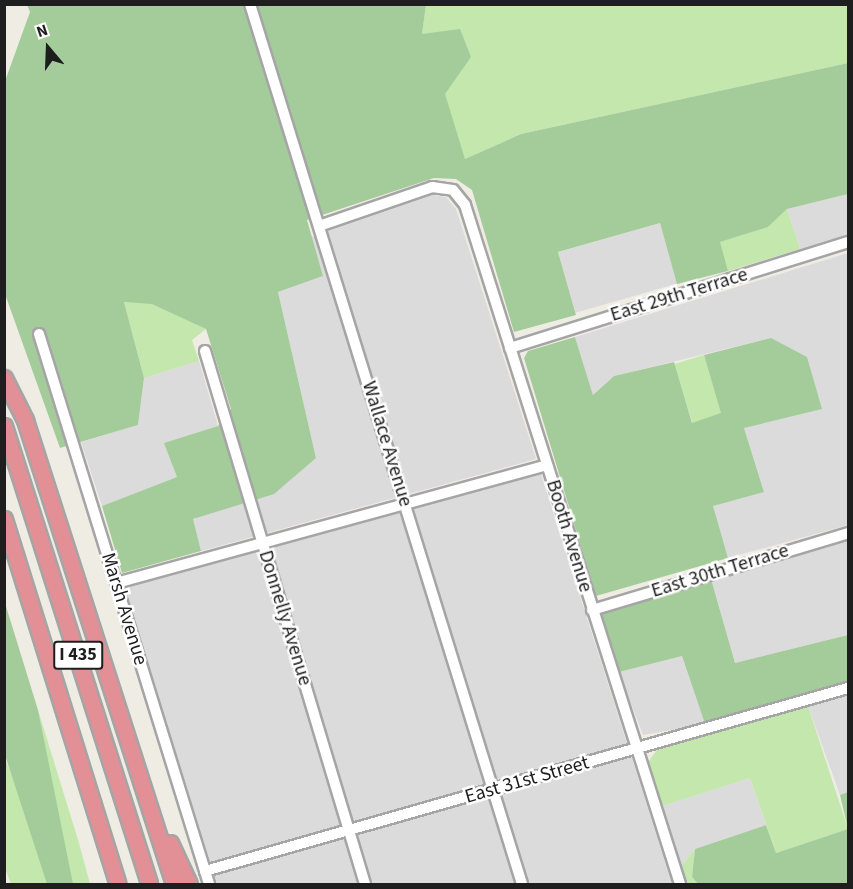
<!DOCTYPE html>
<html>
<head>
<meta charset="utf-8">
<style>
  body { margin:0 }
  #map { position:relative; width:853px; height:889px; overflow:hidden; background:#efece4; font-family:"Source Sans 3",sans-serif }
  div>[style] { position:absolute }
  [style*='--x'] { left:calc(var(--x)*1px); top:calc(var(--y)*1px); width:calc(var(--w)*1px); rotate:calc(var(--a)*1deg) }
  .residential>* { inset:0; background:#dcdbdb; transform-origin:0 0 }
  .grass>* { inset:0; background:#c3e7ac; transform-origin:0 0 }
  .forest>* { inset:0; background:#a4cc9b }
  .roads { filter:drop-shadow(2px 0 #a5a5a5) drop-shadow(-2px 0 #a5a5a5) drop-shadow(0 2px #a5a5a5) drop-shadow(0 -2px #a5a5a5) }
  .minor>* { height:10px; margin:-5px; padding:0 5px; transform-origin:5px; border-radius:5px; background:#fff }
  .highway>* { height:15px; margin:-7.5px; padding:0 7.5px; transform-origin:7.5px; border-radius:7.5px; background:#e38f96 }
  span { translate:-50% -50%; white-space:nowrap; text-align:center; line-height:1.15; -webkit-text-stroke:5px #fff; paint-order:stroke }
  .shield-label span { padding:2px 4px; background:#fff; border:2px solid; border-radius:4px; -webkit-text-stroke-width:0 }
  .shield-label { font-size:18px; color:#1e1e1e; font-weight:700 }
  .street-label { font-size:20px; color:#1e1e1e }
  .frame { position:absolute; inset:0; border:6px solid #1e1e1e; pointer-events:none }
  .north { position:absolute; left:18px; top:18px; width:60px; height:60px; -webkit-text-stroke:4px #fff; paint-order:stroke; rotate:341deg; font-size:16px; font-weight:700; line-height:24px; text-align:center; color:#1e1e1e }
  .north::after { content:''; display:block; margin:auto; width:21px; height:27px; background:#1e1e1e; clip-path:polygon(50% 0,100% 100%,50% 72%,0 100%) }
</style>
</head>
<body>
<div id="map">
  <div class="residential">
    <i style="clip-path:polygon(848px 194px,848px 234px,800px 249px,787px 209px)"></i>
    <i style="clip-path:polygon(433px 195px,446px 197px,456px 209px,536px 459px,201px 551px,192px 520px,316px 458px,278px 292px,323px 276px,311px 237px)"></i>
    <i style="left:660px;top:223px;width:63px;height:106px;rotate:74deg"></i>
    <i style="clip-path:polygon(848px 253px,848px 525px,728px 558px,712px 506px,764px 491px,744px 428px,771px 338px,614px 376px,593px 395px,575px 337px)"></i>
    <i style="clip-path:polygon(199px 361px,218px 426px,165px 443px,177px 477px,102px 506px,81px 442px,138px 425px,144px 378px)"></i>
    <i style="clip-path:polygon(541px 474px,672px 884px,217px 884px,125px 588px)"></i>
    <i style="clip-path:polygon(848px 538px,848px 635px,735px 663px,711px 579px)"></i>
    <i style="clip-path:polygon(682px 656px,705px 724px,643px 735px,619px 672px)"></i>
    <i style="clip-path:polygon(848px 694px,848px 792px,840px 795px,808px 706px)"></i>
    <i style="clip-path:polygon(750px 778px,766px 825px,695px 849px,680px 868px,662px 806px)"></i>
  </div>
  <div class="grass">
    <i style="clip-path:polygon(426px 5px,848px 5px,848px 63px,521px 134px,465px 159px,422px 34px)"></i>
    <i style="clip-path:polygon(787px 209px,800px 249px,728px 271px,719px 242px,768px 227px)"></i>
    <i style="clip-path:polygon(124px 302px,152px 303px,206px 329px,192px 340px,199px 361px,144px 378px)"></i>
    <i style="left:704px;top:355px;width:62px;height:31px;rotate:73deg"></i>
    <i style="clip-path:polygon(808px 706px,848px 829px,776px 853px,750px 778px,662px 806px,648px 762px,657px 750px)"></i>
    <i style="clip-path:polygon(38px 710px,79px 843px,90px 884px,73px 884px,67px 870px)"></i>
    <i style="clip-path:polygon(4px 755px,37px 842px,47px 884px,11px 884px,5px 868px)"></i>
    <i style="clip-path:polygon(695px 849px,692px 877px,698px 884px,686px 884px,680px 868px)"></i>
  </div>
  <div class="forest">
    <i style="clip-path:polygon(27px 5px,426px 5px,422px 34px,460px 29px,471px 57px,445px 94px,465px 159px,521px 134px,848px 63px,848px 194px,787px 209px,768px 227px,720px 242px,728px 271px,677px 284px,660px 223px,558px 252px,576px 315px,514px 332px,472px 190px,456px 179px,434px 178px,307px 220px,323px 276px,278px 292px,316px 458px,274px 494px,193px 519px,201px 551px,122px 573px,102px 506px,177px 477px,164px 443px,218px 426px,231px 409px,206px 329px,152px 304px,124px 302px,144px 378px,138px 425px,60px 448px,5px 294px,4px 84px,30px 12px)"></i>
    <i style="clip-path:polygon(575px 337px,593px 395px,614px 376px,674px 362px,692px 423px,721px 413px,704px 355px,771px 338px,807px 357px,822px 409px,744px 428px,764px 492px,713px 506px,728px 558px,596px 596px,524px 358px,528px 351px)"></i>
    <i style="clip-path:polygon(711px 579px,735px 663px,848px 635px,848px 682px,705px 724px,682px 656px,619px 672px,601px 616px,606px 611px)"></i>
    <i style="clip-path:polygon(5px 603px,38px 710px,73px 884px,47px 884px,5px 755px)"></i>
    <i style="clip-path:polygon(848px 792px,848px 884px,698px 884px,692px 877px,695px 849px,766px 825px,776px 853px,848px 829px,840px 795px)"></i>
  </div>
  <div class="roads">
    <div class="minor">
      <i style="--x:250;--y:4;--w:921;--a:72.82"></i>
      <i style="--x:319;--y:226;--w:120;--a:-19"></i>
      <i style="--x:432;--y:187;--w:21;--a:8"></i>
      <i style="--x:453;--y:190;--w:19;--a:51"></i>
      <i style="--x:465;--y:205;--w:712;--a:72.43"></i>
      <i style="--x:39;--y:334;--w:576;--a:72.82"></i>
      <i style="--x:510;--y:348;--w:354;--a:-17.4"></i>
      <i style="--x:205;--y:351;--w:556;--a:73.29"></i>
      <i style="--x:116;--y:583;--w:447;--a:-15.3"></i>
      <i style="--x:592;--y:610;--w:267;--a:-16.7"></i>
      <i style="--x:205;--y:871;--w:669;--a:-15.89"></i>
    </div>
    <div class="highway">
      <i style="--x:4;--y:378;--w:47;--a:63.4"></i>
      <i style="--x:25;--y:420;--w:487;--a:72.2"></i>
      <i style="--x:4;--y:426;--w:480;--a:72.4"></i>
      <i style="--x:4;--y:519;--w:382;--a:72.7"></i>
      <i style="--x:170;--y:843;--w:45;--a:65.1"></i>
    </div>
  </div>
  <div class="shield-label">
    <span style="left:78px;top:655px">I 435</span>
  </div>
  <div class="street-label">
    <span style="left:679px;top:295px;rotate:-17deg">East 29th Terrace</span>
    <span style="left:387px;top:444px;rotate:73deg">Wallace Avenue</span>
    <span style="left:569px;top:536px;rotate:73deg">Booth Avenue</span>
    <span style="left:720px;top:571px;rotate:-17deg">East 30th Terrace</span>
    <span style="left:124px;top:609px;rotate:73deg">Marsh Avenue</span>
    <span style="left:285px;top:618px;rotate:73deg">Donnelly Avenue</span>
    <span style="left:527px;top:780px;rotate:-16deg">East 31st Street</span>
  </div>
  <div class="frame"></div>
  <div class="north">N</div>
</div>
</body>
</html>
